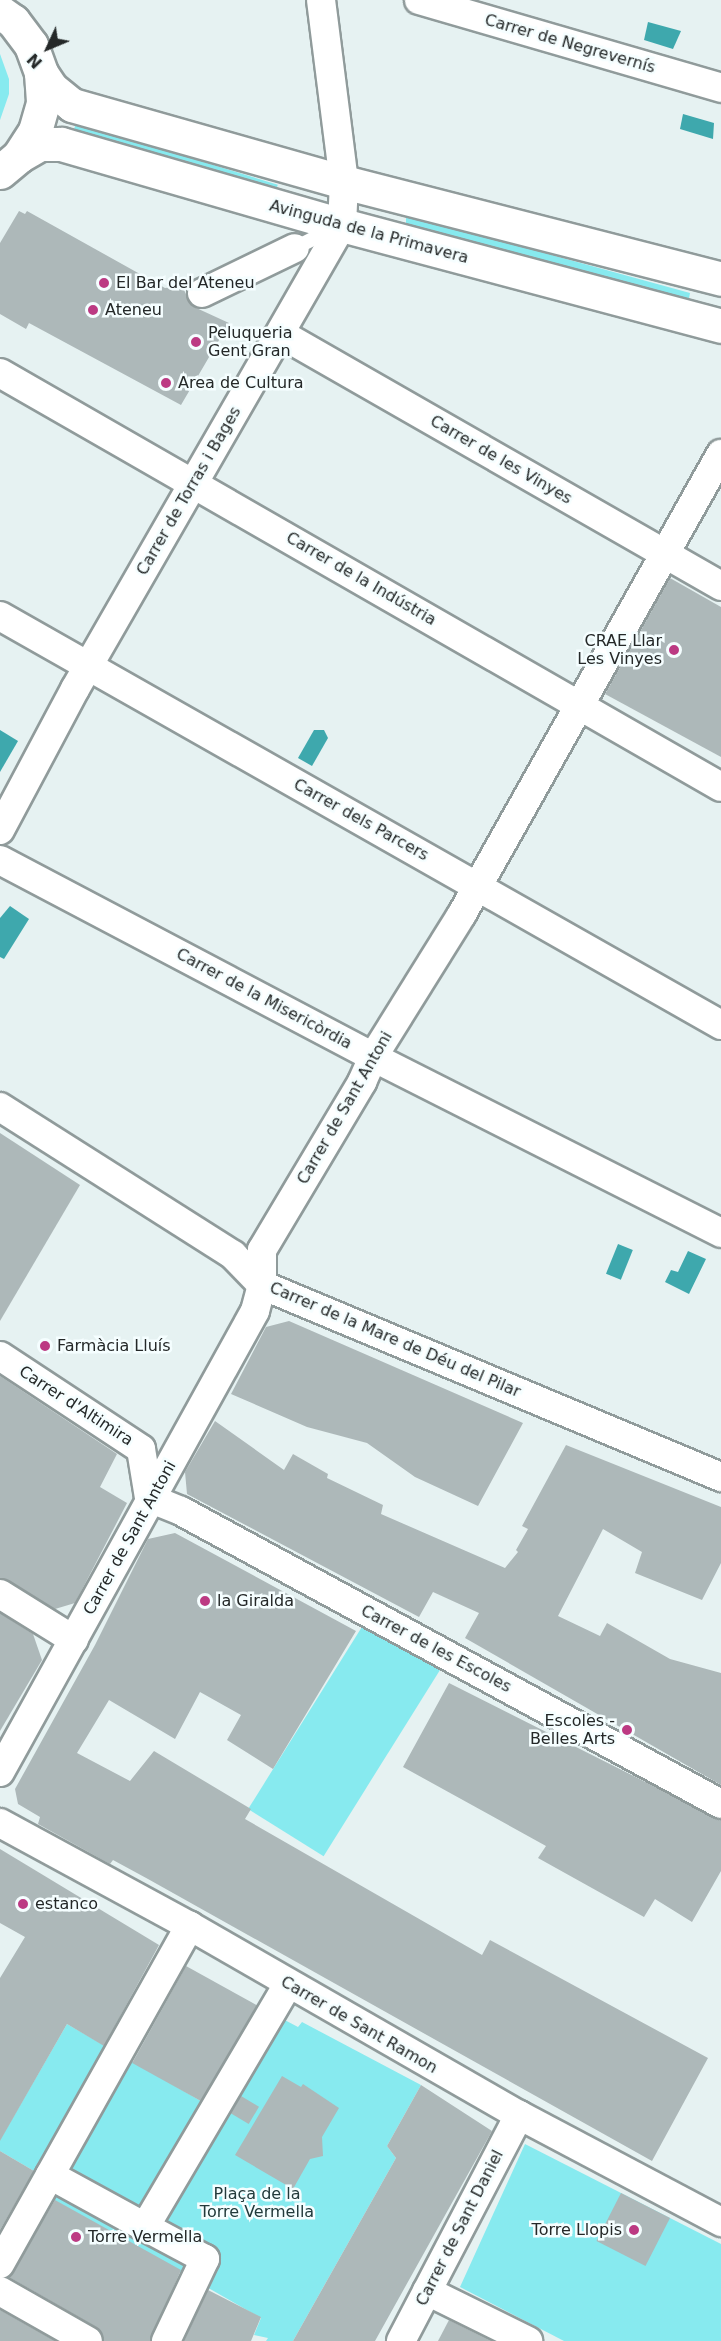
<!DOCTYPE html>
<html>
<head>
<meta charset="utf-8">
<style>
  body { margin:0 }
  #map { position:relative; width:721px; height:2341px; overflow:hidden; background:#e6f2f2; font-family:"DejaVu Sans",sans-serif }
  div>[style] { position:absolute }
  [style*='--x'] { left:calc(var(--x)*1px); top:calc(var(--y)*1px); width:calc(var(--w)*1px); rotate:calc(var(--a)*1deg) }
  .green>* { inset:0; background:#87eaef; transform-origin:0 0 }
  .water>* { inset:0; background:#3ea8ad; transform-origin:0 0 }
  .building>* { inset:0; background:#adb8b9; transform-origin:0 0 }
  .roads { filter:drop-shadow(2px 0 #909b9b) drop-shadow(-2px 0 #909b9b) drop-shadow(0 2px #909b9b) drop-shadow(0 -2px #909b9b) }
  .lane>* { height:14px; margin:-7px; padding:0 7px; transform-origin:7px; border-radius:7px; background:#fff }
  .street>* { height:28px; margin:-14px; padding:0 14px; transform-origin:14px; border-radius:14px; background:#fff }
  .secondary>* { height:33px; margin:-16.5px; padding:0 16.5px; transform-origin:16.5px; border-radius:16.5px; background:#fff }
  .dots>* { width:16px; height:16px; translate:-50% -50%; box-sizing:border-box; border:3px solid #f5feff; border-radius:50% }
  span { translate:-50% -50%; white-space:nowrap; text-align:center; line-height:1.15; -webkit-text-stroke:5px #f5feff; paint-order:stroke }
  .street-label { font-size:16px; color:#242828 }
  .poi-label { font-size:16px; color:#242828 }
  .left { translate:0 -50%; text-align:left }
  .right { translate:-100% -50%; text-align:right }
  .park-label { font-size:16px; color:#223a3b }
  .north { position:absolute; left:18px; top:18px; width:60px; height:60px; -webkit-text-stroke:4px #f5feff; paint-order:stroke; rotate:226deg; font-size:16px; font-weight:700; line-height:24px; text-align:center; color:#242828 }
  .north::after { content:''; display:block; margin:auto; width:21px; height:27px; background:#242828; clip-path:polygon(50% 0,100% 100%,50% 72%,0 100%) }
</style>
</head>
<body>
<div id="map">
  <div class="green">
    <i style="clip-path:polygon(0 54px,9px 79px,9px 94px,0 120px)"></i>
    <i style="left:76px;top:123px;width:211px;height:10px;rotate:17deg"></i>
    <i style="clip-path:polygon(406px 215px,690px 293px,688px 304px,406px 229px)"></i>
    <i style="left:370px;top:1614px;width:89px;height:230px;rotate:32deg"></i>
    <i style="clip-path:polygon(279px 2017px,298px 2027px,302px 2022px,421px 2085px,387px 2146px,396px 2158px,293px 2341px,266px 2341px,268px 2338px,254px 2335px,261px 2318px,33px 2188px,39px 2174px,0 2151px,0 2140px,67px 2024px,220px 2112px)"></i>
    <i style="clip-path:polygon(525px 2144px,721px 2244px,721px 2341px,564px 2341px,460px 2287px)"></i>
  </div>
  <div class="water">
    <i style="clip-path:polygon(648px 22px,681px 31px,673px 49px,644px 40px)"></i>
    <i style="clip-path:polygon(683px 114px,714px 123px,713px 139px,680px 129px)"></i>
    <i style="clip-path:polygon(0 730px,18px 741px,0 772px)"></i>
    <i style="clip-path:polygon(314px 730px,324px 730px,328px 738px,312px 766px,298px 758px)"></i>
    <i style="clip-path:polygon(10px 906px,29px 919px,4px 959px,0 957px,0 918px)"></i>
    <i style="left:618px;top:1244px;width:16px;height:32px;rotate:22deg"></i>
    <i style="clip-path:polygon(688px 1251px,706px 1259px,689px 1294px,665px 1282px,671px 1270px,678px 1272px)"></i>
  </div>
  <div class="building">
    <i style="clip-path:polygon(19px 211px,25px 214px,27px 211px,165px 288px,182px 286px,192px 306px,229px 323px,181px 405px,29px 323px,26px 329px,0 314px,0 243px)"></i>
    <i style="clip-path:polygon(670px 578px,721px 607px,721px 757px,605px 694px)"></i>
    <i style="clip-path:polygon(0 1133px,80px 1185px,0 1321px)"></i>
    <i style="clip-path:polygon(289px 1321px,523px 1423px,478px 1506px,415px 1477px,367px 1443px,307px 1427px,231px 1394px,266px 1327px)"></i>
    <i style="clip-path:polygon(0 1376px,117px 1454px,100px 1487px,127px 1503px,75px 1603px,55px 1609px,0 1578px)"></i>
    <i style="clip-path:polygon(215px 1421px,284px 1470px,293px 1454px,328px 1474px,327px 1478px,383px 1505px,381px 1514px,505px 1568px,518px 1552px,516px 1550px,528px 1529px,522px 1526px,566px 1445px,721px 1507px,721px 1563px,702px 1600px,635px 1573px,642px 1552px,603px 1529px,558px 1616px,600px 1636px,607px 1623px,670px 1659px,721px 1673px,721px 1785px,465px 1638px,479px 1613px,433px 1592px,419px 1617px,187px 1494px,185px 1472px)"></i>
    <i style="clip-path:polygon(175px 1533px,356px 1631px,273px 1769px,227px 1740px,241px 1715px,200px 1692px,175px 1739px,109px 1700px,77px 1753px,130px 1781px,154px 1751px,251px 1809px,245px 1819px,482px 1955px,490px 1940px,708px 2058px,652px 2161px,148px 1879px,113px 1860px,110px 1864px,38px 1824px,40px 1817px,18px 1804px,15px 1789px,95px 1645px,148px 1539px)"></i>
    <i style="clip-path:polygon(0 1613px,33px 1634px,42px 1660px,0 1731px)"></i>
    <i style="clip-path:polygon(449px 1683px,721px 1820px,721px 1871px,692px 1922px,655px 1899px,644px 1917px,538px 1858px,546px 1846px,403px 1767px)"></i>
    <i style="clip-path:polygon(0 1849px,159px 1945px,104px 2046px,67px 2024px,0 2141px,0 1978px,25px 1937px,0 1923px)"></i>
    <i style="left:186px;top:1966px;width:81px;height:111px;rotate:29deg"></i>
    <i style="clip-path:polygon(282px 2076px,301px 2087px,303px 2084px,339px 2108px,322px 2137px,323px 2156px,310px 2159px,293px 2189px,235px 2155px)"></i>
    <i style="clip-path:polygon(421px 2085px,492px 2131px,375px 2341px,293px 2341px,396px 2158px,387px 2146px)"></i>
    <i style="left:241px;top:2096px;width:21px;height:20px;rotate:31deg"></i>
    <i style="clip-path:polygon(0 2151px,34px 2171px,0 2230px)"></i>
    <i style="left:621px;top:2193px;width:55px;height:54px;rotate:27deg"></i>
    <i style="clip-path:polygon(55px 2200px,181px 2270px,150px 2341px,104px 2341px,96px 2327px,9px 2277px)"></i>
    <i style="clip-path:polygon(208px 2290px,261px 2317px,251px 2341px,184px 2341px)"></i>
    <i style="clip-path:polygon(0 2310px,55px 2341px,0 2341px)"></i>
    <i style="clip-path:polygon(449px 2320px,491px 2341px,438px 2341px)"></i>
  </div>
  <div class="roads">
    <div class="lane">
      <i style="--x:295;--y:248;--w:44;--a:-27.1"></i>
    </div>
    <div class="street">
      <i style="--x:419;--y:0;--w:315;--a:16.2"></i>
      <i style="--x:202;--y:293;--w:103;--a:-25.8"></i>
      <i style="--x:281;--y:334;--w:507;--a:29.8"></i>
      <i style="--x:0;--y:373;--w:831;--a:29.86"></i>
      <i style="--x:0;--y:616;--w:829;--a:29.56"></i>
      <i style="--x:0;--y:830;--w:160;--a:-62"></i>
      <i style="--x:75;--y:689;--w:535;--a:-60.08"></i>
      <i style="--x:342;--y:225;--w:43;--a:-87.3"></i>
      <i style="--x:344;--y:182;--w:183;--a:-97.2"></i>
      <i style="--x:0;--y:860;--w:422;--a:27.8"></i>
      <i style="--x:373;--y:1057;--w:390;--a:26.8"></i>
      <i style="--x:0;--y:1107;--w:276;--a:32.4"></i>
      <i style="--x:233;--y:1255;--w:42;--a:46"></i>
      <i style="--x:262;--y:1285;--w:498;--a:22.7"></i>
      <i style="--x:0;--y:1356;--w:169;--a:33.4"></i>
      <i style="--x:141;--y:1449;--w:50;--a:80.7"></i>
      <i style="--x:149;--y:1498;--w:35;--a:22"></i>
      <i style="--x:181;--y:1511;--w:614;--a:28.48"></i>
      <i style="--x:0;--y:1594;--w:87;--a:31.9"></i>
      <i style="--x:0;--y:1772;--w:527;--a:-61.05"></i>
      <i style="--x:255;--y:1311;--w:27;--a:-75"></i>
      <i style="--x:262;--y:1285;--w:35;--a:-90"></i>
      <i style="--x:262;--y:1250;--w:196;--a:-59.2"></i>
      <i style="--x:362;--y:1082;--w:27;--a:-66"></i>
      <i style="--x:373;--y:1057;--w:168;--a:-58.1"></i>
      <i style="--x:462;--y:914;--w:528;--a:-60.62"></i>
      <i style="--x:0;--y:1823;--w:216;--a:28.5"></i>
      <i style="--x:190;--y:1926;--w:379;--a:29.9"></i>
      <i style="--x:519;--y:2115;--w:229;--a:27.9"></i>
      <i style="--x:50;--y:2175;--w:108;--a:28.7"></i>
      <i style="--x:0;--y:2264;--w:388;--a:-60.7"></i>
      <i style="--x:0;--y:2291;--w:101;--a:29.6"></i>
      <i style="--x:427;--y:2291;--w:113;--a:26.3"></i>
      <i style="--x:166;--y:2341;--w:91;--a:-64.6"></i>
      <i style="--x:205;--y:2259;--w:68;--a:-151.9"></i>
      <i style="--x:145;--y:2227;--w:282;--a:-59.5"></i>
      <i style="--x:401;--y:2341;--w:255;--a:-62.4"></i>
    </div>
    <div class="secondary">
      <i style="--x:0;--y:12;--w:16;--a:35"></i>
      <i style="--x:13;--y:21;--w:30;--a:53"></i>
      <i style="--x:31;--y:45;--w:30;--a:70"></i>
      <i style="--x:41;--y:73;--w:30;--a:86"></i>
      <i style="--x:43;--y:103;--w:29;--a:106"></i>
      <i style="--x:35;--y:131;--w:30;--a:123"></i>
      <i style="--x:19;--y:156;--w:25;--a:140"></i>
      <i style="--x:41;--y:73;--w:18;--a:56"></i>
      <i style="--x:51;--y:88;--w:27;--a:39"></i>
      <i style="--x:72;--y:105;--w:283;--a:15.8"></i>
      <i style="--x:344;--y:182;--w:389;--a:14.4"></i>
      <i style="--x:19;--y:156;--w:24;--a:-30"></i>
      <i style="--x:40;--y:144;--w:21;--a:0"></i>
      <i style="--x:61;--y:144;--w:292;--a:16.1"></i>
      <i style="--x:342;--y:225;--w:392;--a:14.9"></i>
    </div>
  </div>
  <div class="dots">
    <i style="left:104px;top:283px;background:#bc3a83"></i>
    <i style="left:93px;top:310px;background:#bc3a83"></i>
    <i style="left:196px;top:342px;background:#bc3a83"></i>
    <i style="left:166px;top:383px;background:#bc3a83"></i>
    <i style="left:674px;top:650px;background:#bc3a83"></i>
    <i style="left:45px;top:1346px;background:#bc3a83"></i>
    <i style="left:205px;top:1601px;background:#bc3a83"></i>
    <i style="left:627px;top:1730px;background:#bc3a83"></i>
    <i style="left:23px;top:1904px;background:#bc3a83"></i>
    <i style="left:634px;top:2230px;background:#bc3a83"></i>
    <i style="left:76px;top:2237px;background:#bc3a83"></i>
  </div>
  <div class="street-label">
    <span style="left:570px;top:44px;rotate:16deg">Carrer de Negrevernís</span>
    <span style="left:369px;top:232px;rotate:15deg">Avinguda de la Primavera</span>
    <span style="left:501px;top:460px;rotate:30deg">Carrer de les Vinyes</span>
    <span style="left:189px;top:491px;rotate:-60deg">Carrer de Torras i Bages</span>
    <span style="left:361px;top:579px;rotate:30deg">Carrer de la Indústria</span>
    <span style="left:361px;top:820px;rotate:29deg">Carrer dels Parcers</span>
    <span style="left:264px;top:999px;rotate:28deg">Carrer de la Misericòrdia</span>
    <span style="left:345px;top:1108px;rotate:-60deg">Carrer de Sant Antoni</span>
    <span style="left:395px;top:1340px;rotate:23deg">Carrer de la Mare de Déu del Pilar</span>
    <span style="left:76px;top:1406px;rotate:33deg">Carrer d'Altimira</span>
    <span style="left:130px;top:1538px;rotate:-61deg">Carrer de Sant Antoni</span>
    <span style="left:436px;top:1649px;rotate:28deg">Carrer de les Escoles</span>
    <span style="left:359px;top:2025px;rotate:30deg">Carrer de Sant Ramon</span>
    <span style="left:460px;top:2228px;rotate:-63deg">Carrer de Sant Daniel</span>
  </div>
  <div class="poi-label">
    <span class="left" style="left:116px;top:283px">El Bar del Ateneu</span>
    <span class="left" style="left:105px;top:310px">Ateneu</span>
    <span class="left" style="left:208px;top:342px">Peluqueria<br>Gent Gran</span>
    <span class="left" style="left:178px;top:383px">Area de Cultura</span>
    <span class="right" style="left:662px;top:650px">CRAE Llar<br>Les Vinyes</span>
    <span class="left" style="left:57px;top:1346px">Farmàcia Lluís</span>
    <span class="left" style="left:217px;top:1601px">la Giralda</span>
    <span class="right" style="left:615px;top:1730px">Escoles -<br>Belles Arts</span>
    <span class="left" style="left:35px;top:1904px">estanco</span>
    <span class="right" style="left:622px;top:2230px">Torre Llopis</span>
    <span class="left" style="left:88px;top:2237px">Torre Vermella</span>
  </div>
  <div class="park-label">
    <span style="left:257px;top:2203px">Plaça de la<br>Torre Vermella</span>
  </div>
  <div class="north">N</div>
</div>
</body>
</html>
